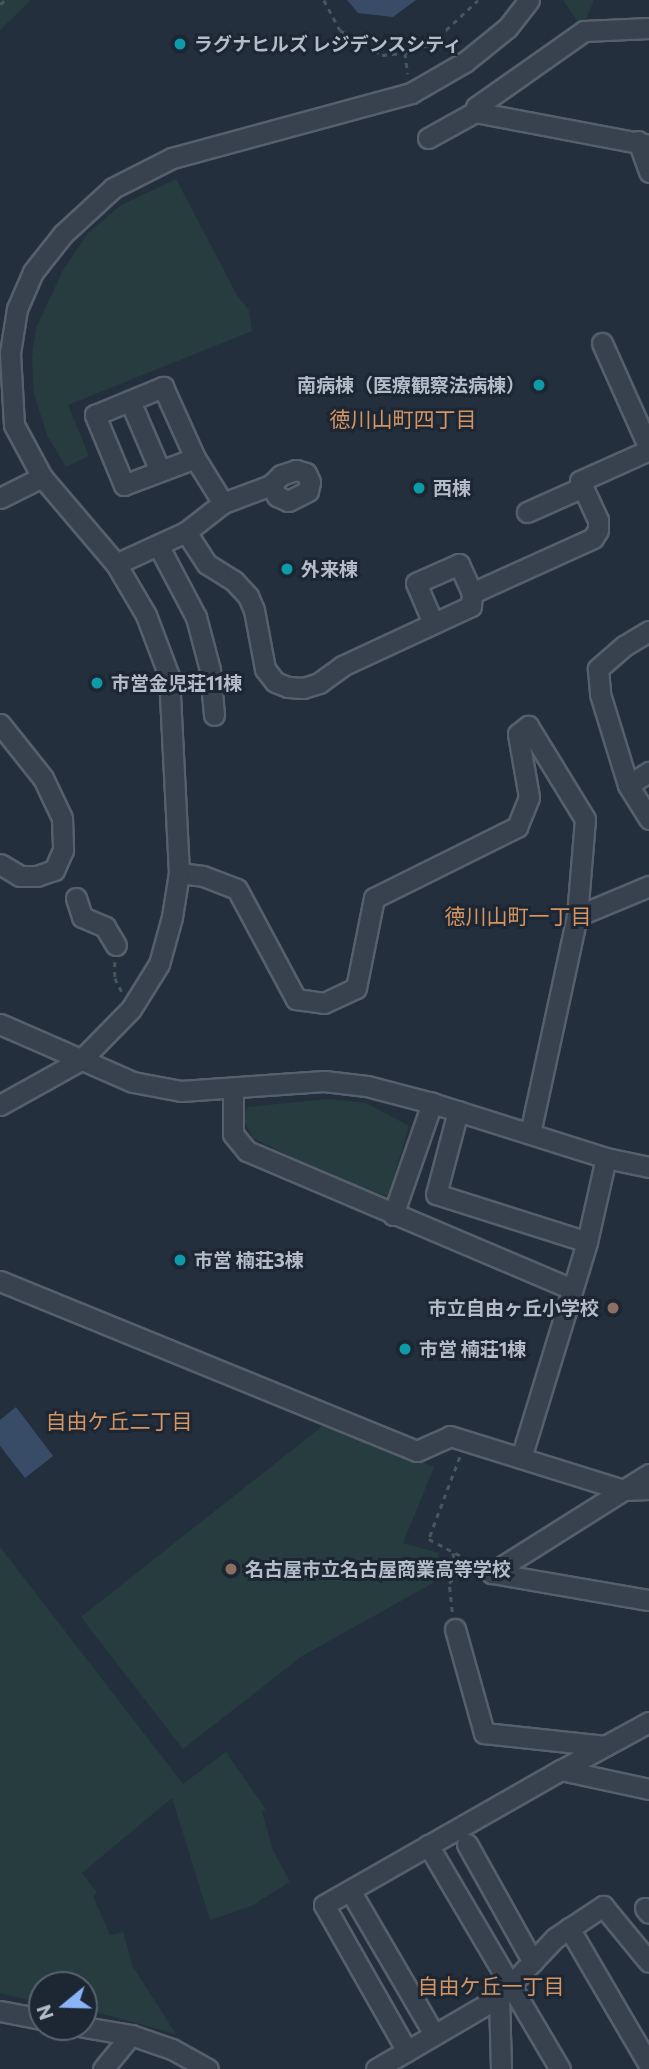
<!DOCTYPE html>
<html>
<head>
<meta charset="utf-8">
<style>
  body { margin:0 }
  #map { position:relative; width:649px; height:2069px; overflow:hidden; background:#242f3e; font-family:Commissioner,"Noto Sans JP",sans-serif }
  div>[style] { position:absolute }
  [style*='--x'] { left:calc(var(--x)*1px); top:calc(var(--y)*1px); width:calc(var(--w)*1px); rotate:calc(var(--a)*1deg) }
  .green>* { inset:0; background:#263c3f }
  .water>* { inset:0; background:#394c67 }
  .path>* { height:2.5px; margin-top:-1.25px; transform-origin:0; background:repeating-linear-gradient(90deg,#44595c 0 5px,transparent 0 10px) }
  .roads { filter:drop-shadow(2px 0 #565f6c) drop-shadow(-2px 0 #565f6c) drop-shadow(0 2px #565f6c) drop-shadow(0 -2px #565f6c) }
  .minor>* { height:19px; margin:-9.5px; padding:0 9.5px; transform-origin:9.5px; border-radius:9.5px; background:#38414e }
  .dots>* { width:19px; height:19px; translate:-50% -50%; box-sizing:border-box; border:4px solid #1d2633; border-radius:50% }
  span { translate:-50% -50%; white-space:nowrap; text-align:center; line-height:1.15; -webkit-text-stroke:6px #1d2633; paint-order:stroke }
  .poi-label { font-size:19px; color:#b4bcc9; font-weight:700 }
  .left { translate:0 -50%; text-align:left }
  .right { translate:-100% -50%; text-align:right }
  .neighbourhood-label { font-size:21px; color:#d59563 }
  .north { position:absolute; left:28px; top:1971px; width:70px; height:70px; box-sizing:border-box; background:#1d2633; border:2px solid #59626f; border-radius:50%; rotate:251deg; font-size:19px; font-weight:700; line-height:28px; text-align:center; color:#b4bcc9 }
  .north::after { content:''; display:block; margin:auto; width:24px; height:32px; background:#8ab4f8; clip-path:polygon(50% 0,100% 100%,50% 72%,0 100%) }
</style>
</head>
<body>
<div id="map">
  <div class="green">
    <i style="clip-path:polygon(0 0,31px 0,0 30px)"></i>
    <i style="clip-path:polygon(563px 0,594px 0,582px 28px)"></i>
    <i style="clip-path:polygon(176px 179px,238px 297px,249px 310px,252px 331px,68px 405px,89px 456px,66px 467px,47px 435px,34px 394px,32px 357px,36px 328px,63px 270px,88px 233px,121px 205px)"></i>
    <i style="clip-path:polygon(328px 1099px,366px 1103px,409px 1126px,388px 1197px,314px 1168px,253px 1138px,244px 1120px,247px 1107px)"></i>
    <i style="clip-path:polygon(325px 1424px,434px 1467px,403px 1543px,439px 1553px,433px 1583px,302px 1656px,183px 1749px,81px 1617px)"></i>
    <i style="clip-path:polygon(0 1547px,183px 1784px,226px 1752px,266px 1810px,262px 1812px,273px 1850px,290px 1882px,251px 1906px,210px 1920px,172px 1798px,82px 1873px,97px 1893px,93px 1896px,110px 1935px,123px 1932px,133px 1967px,176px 2034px,84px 2009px,84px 1985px,42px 1985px,42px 2003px,0 1993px)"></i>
  </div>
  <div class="water">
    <i style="clip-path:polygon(347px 0,416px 0,393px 17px,358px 13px)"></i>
    <i style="clip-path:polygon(16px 1407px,53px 1456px,25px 1478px,0 1446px,0 1420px)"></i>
  </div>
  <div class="path">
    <i style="--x:324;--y:0;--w:34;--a:62"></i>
    <i style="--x:340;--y:30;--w:49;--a:30.8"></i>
    <i style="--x:382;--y:55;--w:23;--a:-5"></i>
    <i style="--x:405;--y:53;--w:28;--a:-19"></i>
    <i style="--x:431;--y:44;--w:64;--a:-43.1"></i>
    <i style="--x:0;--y:4;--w:7;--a:-34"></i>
    <i style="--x:405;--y:53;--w:21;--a:82"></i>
    <i style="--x:115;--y:962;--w:16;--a:90"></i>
    <i style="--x:115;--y:978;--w:16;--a:63"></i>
    <i style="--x:460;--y:1457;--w:88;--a:110.7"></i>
    <i style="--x:429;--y:1539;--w:53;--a:28"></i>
    <i style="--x:453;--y:1553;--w:21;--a:73"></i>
    <i style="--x:452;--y:1612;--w:29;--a:-96"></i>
    <i style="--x:449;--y:1583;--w:14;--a:-45"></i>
    <i style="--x:459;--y:1573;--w:16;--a:0"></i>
  </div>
  <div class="roads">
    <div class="minor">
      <i style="--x:475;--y:112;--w:177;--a:10.7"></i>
      <i style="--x:428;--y:138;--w:54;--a:-29"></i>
      <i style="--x:475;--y:112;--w:5;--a:-79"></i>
      <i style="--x:476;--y:107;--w:132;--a:-35.1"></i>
      <i style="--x:584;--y:31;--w:65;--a:-2.6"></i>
      <i style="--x:638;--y:141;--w:33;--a:70"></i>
      <i style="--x:602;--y:343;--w:115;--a:65.9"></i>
      <i style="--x:130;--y:401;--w:76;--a:66.8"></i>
      <i style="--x:195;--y:458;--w:76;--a:159.2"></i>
      <i style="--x:124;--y:485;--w:76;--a:-112.5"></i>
      <i style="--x:95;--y:415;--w:74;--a:-22.4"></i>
      <i style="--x:163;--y:387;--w:78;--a:65.7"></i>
      <i style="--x:195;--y:458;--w:53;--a:58.1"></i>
      <i style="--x:0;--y:498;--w:47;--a:-26.6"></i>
      <i style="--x:527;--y:512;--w:61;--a:-24.1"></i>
      <i style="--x:186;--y:532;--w:38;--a:57"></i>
      <i style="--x:207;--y:564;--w:32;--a:32"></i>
      <i style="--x:234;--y:581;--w:21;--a:47"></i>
      <i style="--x:248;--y:596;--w:15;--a:67"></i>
      <i style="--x:254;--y:610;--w:60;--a:79.4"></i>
      <i style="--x:265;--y:669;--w:16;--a:52"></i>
      <i style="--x:275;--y:682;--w:14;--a:21"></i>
      <i style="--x:288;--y:687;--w:15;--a:4"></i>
      <i style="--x:303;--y:688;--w:17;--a:-17"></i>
      <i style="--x:319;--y:683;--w:29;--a:-36"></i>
      <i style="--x:342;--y:666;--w:142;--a:-24.9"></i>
      <i style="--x:471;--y:606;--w:13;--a:-86"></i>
      <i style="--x:472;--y:593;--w:133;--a:-24.4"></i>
      <i style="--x:593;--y:538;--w:9;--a:-58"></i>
      <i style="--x:598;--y:530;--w:10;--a:-90"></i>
      <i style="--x:598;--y:520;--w:43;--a:-114.8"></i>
      <i style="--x:580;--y:481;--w:76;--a:-24.2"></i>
      <i style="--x:158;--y:545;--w:81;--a:62.2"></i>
      <i style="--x:196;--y:617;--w:55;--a:75.2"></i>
      <i style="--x:210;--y:670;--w:45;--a:84.9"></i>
      <i style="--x:116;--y:564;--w:77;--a:-24.6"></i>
      <i style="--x:186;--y:532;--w:47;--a:-38.1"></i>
      <i style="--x:223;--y:503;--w:51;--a:-20.6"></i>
      <i style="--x:271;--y:485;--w:14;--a:-45"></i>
      <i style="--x:281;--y:475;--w:16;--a:-18"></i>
      <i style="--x:296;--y:470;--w:10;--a:17"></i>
      <i style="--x:306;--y:473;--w:10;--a:66"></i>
      <i style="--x:310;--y:482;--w:9;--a:103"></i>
      <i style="--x:308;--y:491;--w:22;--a:153"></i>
      <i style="--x:288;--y:501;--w:12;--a:-156"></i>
      <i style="--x:277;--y:496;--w:13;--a:-119"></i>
      <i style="--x:433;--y:623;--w:43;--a:-113"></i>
      <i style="--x:416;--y:583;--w:47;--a:-23.8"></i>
      <i style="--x:459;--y:564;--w:32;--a:66"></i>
      <i style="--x:649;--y:631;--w:29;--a:149"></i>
      <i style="--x:624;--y:646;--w:35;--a:139"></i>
      <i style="--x:598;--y:669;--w:25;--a:85"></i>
      <i style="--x:600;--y:694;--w:95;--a:72.9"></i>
      <i style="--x:628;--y:785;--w:40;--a:58"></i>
      <i style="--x:0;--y:724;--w:69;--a:51.5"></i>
      <i style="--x:43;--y:778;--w:44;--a:64.6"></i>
      <i style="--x:62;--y:818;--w:32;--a:88"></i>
      <i style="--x:63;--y:850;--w:22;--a:114"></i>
      <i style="--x:54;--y:870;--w:18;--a:161"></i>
      <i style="--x:37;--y:876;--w:17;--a:180"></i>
      <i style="--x:20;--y:876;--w:23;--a:-149"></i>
      <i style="--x:628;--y:785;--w:25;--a:-32"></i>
      <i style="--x:179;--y:873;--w:24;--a:7"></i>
      <i style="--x:203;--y:876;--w:36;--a:21"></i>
      <i style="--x:237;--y:889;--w:125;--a:61.8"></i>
      <i style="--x:296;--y:999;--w:28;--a:8"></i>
      <i style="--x:324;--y:1003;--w:35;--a:-25"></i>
      <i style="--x:356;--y:988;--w:92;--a:-78.7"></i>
      <i style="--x:374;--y:898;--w:160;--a:-26.4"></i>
      <i style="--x:517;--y:827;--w:32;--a:-68"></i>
      <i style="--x:529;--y:797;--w:64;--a:-99.9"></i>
      <i style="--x:518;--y:734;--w:13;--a:-39"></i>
      <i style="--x:528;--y:726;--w:109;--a:58.5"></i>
      <i style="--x:585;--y:819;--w:97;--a:94.7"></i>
      <i style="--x:577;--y:916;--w:222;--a:102.2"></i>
      <i style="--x:76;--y:898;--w:20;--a:72"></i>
      <i style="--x:82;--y:917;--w:25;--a:23"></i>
      <i style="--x:105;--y:927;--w:21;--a:59"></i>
      <i style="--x:577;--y:916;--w:78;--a:-22.6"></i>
      <i style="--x:0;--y:1024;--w:145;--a:23.6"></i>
      <i style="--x:133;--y:1082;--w:49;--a:10.6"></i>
      <i style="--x:181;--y:1091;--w:143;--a:-4"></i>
      <i style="--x:324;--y:1081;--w:43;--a:6.6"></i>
      <i style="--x:367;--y:1086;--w:67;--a:14.7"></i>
      <i style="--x:432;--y:1103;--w:182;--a:17.5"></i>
      <i style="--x:606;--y:1158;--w:44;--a:11.8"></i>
      <i style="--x:233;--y:1088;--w:46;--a:90"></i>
      <i style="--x:233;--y:1134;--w:22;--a:51"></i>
      <i style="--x:247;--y:1151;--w:353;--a:23"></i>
      <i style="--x:0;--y:1105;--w:93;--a:-29.1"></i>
      <i style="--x:81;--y:1060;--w:71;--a:-45.6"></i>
      <i style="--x:131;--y:1009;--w:53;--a:-58.1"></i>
      <i style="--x:159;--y:964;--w:49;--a:-74.5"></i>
      <i style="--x:172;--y:917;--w:45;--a:-81"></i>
      <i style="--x:179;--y:873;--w:197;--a:-92.9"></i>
      <i style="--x:169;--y:676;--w:65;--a:-110.7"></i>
      <i style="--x:146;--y:615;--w:59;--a:-120.5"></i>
      <i style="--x:116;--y:564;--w:114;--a:-130.4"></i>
      <i style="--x:42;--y:477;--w:59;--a:-118.3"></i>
      <i style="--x:14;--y:425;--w:72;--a:-93.2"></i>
      <i style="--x:10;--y:353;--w:45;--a:-81"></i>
      <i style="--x:17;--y:309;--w:40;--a:-66.6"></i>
      <i style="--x:33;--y:272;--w:48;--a:-51.7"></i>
      <i style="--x:63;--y:234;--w:68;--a:-42.6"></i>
      <i style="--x:113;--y:188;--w:66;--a:-27"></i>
      <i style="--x:172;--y:158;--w:248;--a:-15.2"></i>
      <i style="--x:411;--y:93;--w:62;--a:-29.9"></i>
      <i style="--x:465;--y:62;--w:55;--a:-39.1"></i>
      <i style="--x:508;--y:27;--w:34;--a:-52"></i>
      <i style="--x:458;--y:1111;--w:86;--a:104.8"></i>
      <i style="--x:436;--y:1194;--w:158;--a:17.6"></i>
      <i style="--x:393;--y:1215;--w:119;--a:-70.8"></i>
      <i style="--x:0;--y:1281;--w:450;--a:22.2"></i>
      <i style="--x:417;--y:1451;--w:36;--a:-24"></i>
      <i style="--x:450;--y:1436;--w:181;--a:17.3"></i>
      <i style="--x:623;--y:1490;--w:26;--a:-2"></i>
      <i style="--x:521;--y:1458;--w:226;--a:-73"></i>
      <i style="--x:587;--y:1242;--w:86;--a:-77.3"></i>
      <i style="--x:649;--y:1474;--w:186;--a:147.8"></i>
      <i style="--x:492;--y:1573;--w:159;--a:9.8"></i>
      <i style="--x:455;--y:1629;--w:108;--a:74.4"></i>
      <i style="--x:484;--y:1733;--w:122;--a:6.1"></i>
      <i style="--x:561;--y:1770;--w:100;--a:-28.6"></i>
      <i style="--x:467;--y:1844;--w:135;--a:60.8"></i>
      <i style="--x:428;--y:1845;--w:260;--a:59.5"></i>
      <i style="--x:355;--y:1899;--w:156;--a:59.7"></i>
      <i style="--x:645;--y:1908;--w:6;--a:51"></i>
      <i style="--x:569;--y:1928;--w:159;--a:59.7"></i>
      <i style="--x:499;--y:1997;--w:72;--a:88.4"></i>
      <i style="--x:0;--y:2011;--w:43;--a:10.8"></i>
      <i style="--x:84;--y:2027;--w:48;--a:9.7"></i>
      <i style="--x:131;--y:2035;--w:43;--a:18.9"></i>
      <i style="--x:172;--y:2049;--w:41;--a:29.1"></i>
      <i style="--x:407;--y:2051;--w:168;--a:-119.6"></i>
      <i style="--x:324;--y:1905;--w:273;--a:-29.7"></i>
      <i style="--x:561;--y:1770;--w:90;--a:12.2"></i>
      <i style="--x:103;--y:2069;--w:44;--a:-50.5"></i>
      <i style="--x:376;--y:2069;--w:143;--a:-30.3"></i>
      <i style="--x:499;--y:1997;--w:81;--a:-46.5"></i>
      <i style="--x:555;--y:1938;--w:58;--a:-33.7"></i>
      <i style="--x:603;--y:1906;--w:72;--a:50.6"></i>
    </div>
  </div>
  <div class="dots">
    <i style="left:180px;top:44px;background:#0f9aa8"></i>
    <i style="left:539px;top:385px;background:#0f9aa8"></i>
    <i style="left:419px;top:488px;background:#0f9aa8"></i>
    <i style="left:287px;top:569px;background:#0f9aa8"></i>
    <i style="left:97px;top:683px;background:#0f9aa8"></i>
    <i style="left:180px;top:1260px;background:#0f9aa8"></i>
    <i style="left:613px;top:1308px;background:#8d6e63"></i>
    <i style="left:405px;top:1349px;background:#0f9aa8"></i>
    <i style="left:231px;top:1569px;background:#8d6e63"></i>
  </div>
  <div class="poi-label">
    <span class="left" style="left:194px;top:44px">ラグナヒルズ レジデンスシティ</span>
    <span class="right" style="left:525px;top:385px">南病棟（医療観察法病棟）</span>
    <span class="left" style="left:433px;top:488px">西棟</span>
    <span class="left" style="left:301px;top:569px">外来棟</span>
    <span class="left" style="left:111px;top:683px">市営金児荘11棟</span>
    <span class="left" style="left:194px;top:1260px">市営 楠荘3棟</span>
    <span class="right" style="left:599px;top:1308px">市立自由ヶ丘小学校</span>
    <span class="left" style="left:419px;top:1349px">市営 楠荘1棟</span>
    <span class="left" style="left:245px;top:1569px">名古屋市立名古屋商業高等学校</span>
  </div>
  <div class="neighbourhood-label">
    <span style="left:403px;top:419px">徳川山町四丁目</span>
    <span style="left:518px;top:916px">徳川山町一丁目</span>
    <span style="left:119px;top:1421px">自由ケ丘二丁目</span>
    <span style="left:491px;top:1986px">自由ケ丘一丁目</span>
  </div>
  <div class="north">N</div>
</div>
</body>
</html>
